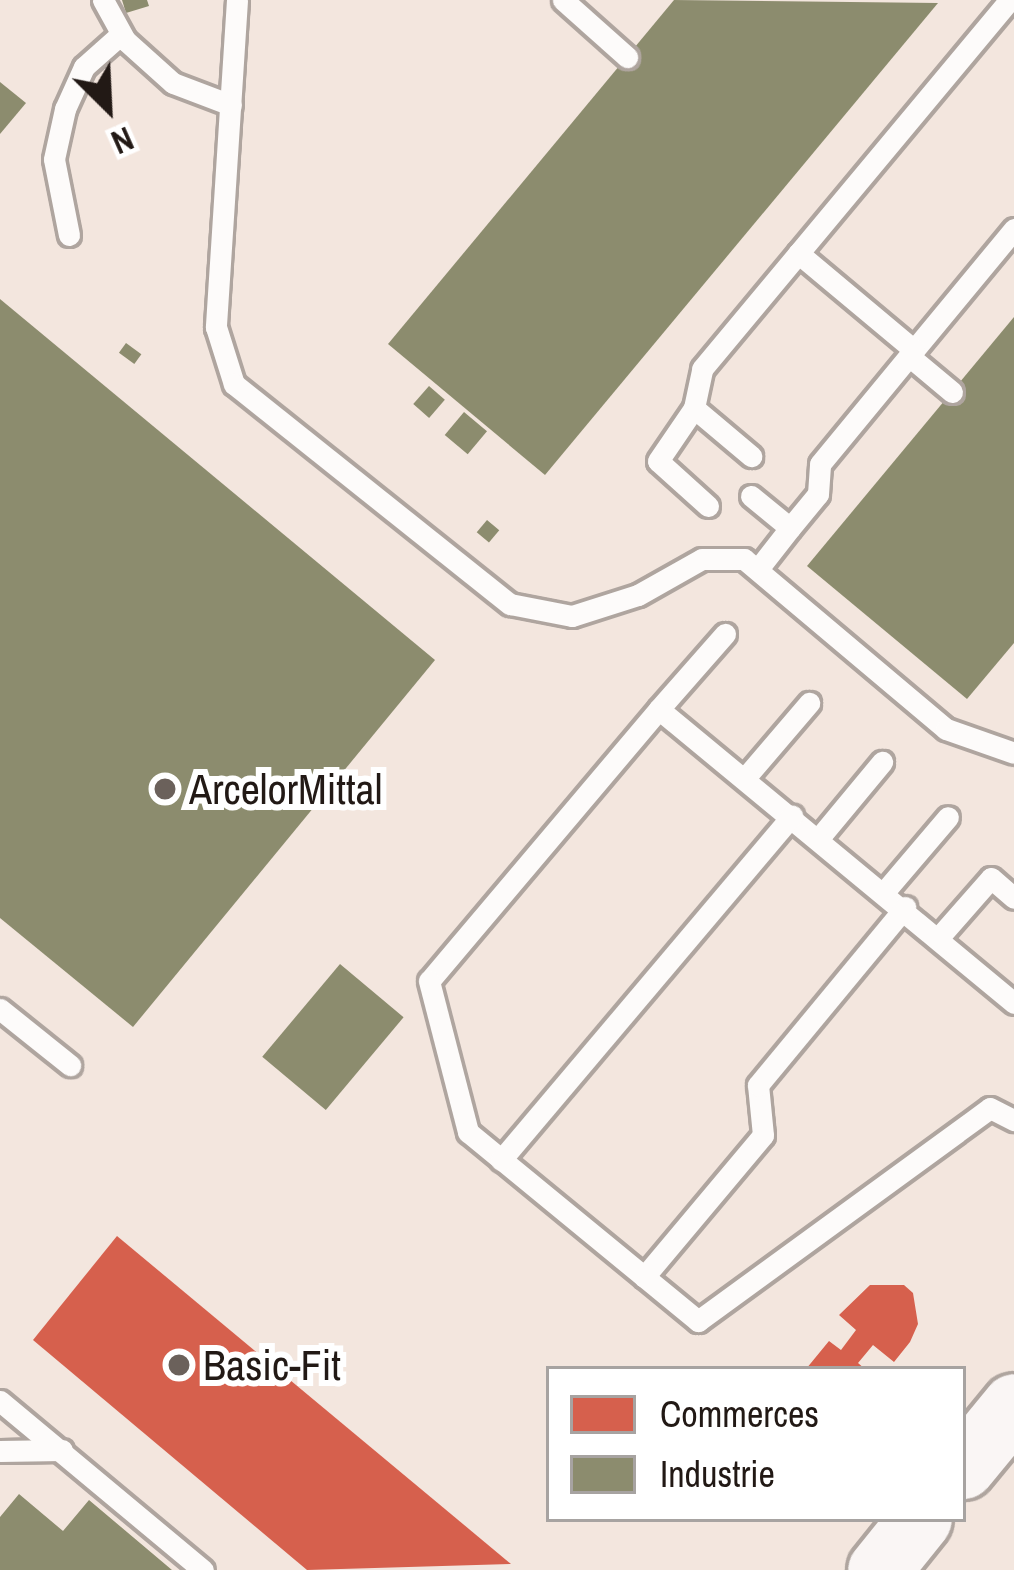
<!DOCTYPE html>
<html>
<head>
<meta charset="utf-8">
<style>
  body { margin:0 }
  #map { position:relative; width:1014px; height:1570px; overflow:hidden; background:#f3e6de; font-family:"Archivo Narrow",sans-serif }
  div>[style] { position:absolute }
  [style*='--x'] { left:calc(var(--x)*1px); top:calc(var(--y)*1px); width:calc(var(--w)*1px); rotate:calc(var(--a)*1deg) }
  .shops>* { inset:0; background:#d6604d }
  .industry>* { inset:0; background:#8c8c6e; transform-origin:0 0 }
  .roads { filter:drop-shadow(3px 0 #afa59f) drop-shadow(-3px 0 #afa59f) drop-shadow(0 3px #afa59f) drop-shadow(0 -3px #afa59f) }
  .lane>* { height:21px; margin:-10.5px; padding:0 10.5px; transform-origin:10.5px; border-radius:10.5px; background:#fdfbfa }
  .secondary>* { height:63px; margin:-31.5px; padding:0 31.5px; transform-origin:31.5px; border-radius:31.5px; background:#faf6f5 }
  .dots>* { width:33px; height:33px; translate:-50% -50%; box-sizing:border-box; border:6px solid #fff; border-radius:50% }
  span { translate:-50% -50%; white-space:nowrap; text-align:center; line-height:1.15; -webkit-text-stroke:12px #fff; paint-order:stroke }
  .poi-label { font-size:42px; color:#221915 }
  .left { translate:0 -50%; text-align:left }
  .legend { position:absolute; left:546px; top:1366px; width:420px; height:156px; box-sizing:border-box; background:#fff; border:3px solid #a7a3a1; margin:0; padding:15px 21px; list-style:none; font-size:36px; color:#221915 }
  .legend li { display:flex; align-items:center; gap:24px; height:60px }
  .legend b { width:60px; border:3px solid #a7a3a1 }
  .north { position:absolute; left:48px; top:48px; width:120px; height:120px; -webkit-text-stroke:9px #fff; paint-order:stroke; rotate:156deg; font-size:33px; font-weight:700; line-height:48px; text-align:center; color:#221915 }
  .north::after { content:''; display:block; margin:auto; width:42px; height:54px; background:#221915; clip-path:polygon(50% 0,100% 100%,50% 72%,0 100%) }
</style>
</head>
<body>
<div id="map">
  <div class="shops">
    <i style="clip-path:polygon(117px 1236px,511px 1564px,307px 1570px,33px 1340px)"></i>
    <i style="clip-path:polygon(870px 1285px,904px 1285px,913px 1293px,918px 1324px,910px 1342px,894px 1362px,873px 1345px,858px 1363px,865px 1369px,806px 1369px,829px 1341px,841px 1350px,856px 1330px,839px 1315px)"></i>
  </div>
  <div class="industry">
    <i style="clip-path:polygon(122px 0,147px 0,149px 6px,126px 13px)"></i>
    <i style="clip-path:polygon(674px 0,938px 3px,545px 475px,388px 344px)"></i>
    <i style="clip-path:polygon(0 82px,26px 103px,0 134px)"></i>
    <i style="clip-path:polygon(0 299px,435px 660px,133px 1027px,0 918px)"></i>
    <i style="clip-path:polygon(1014px 317px,1014px 643px,967px 699px,807px 566px)"></i>
    <i style="left:126px;top:343px;width:19px;height:12px;rotate:36deg"></i>
    <i style="left:429px;top:386px;width:21px;height:24px;rotate:41deg"></i>
    <i style="left:464px;top:412px;width:30px;height:30px;rotate:40deg"></i>
    <i style="left:487px;top:520px;width:16px;height:16px;rotate:40deg"></i>
    <i style="left:340px;top:964px;width:83px;height:121px;rotate:40deg"></i>
    <i style="clip-path:polygon(19px 1494px,63px 1531px,89px 1500px,172px 1570px,0 1570px,0 1517px)"></i>
  </div>
  <div class="roads">
    <div class="lane">
      <i style="--x:103;--y:0;--w:46;--a:61.2"></i>
      <i style="--x:125;--y:40;--w:64;--a:41.9"></i>
      <i style="--x:173;--y:83;--w:62;--a:20.8"></i>
      <i style="--x:237;--y:0;--w:328;--a:93.7"></i>
      <i style="--x:216;--y:327;--w:60;--a:72.5"></i>
      <i style="--x:234;--y:384;--w:353;--a:38.6"></i>
      <i style="--x:510;--y:604;--w:63;--a:11"></i>
      <i style="--x:572;--y:616;--w:69;--a:-17.7"></i>
      <i style="--x:638;--y:595;--w:73;--a:-29.4"></i>
      <i style="--x:702;--y:559;--w:42;--a:0"></i>
      <i style="--x:744;--y:559;--w:264;--a:40.1"></i>
      <i style="--x:946;--y:729;--w:72;--a:19.4"></i>
      <i style="--x:563;--y:0;--w:86;--a:41.7"></i>
      <i style="--x:69;--y:235;--w:77;--a:-101.2"></i>
      <i style="--x:54;--y:159;--w:51;--a:-77.6"></i>
      <i style="--x:65;--y:109;--w:46;--a:-65.7"></i>
      <i style="--x:84;--y:67;--w:48;--a:-41.6"></i>
      <i style="--x:914;--y:350;--w:157;--a:-50.4"></i>
      <i style="--x:909;--y:356;--w:56;--a:39.9"></i>
      <i style="--x:694;--y:408;--w:75;--a:40.1"></i>
      <i style="--x:751;--y:496;--w:50;--a:39.4"></i>
      <i style="--x:790;--y:528;--w:44;--a:-50.5"></i>
      <i style="--x:818;--y:494;--w:30;--a:-86"></i>
      <i style="--x:820;--y:464;--w:148;--a:-50.5"></i>
      <i style="--x:914;--y:350;--w:151;--a:-140.1"></i>
      <i style="--x:708;--y:506;--w:67;--a:-138"></i>
      <i style="--x:658;--y:461;--w:64;--a:-55.8"></i>
      <i style="--x:694;--y:408;--w:40;--a:-78"></i>
      <i style="--x:702;--y:369;--w:480;--a:-50.2"></i>
      <i style="--x:758;--y:569;--w:52;--a:-52"></i>
      <i style="--x:659;--y:709;--w:100;--a:-48.7"></i>
      <i style="--x:745;--y:778;--w:99;--a:-49.5"></i>
      <i style="--x:819;--y:838;--w:99;--a:-50.3"></i>
      <i style="--x:885;--y:891;--w:97;--a:-49.6"></i>
      <i style="--x:940;--y:936;--w:77;--a:-48.7"></i>
      <i style="--x:991;--y:878;--w:30;--a:41"></i>
      <i style="--x:1014;--y:1003;--w:461;--a:-140.4"></i>
      <i style="--x:659;--y:709;--w:356;--a:130.2"></i>
      <i style="--x:429;--y:981;--w:156;--a:75.5"></i>
      <i style="--x:468;--y:1132;--w:298;--a:39.4"></i>
      <i style="--x:698;--y:1321;--w:361;--a:-36.1"></i>
      <i style="--x:990;--y:1108;--w:27;--a:27"></i>
      <i style="--x:0;--y:1009;--w:90;--a:38.7"></i>
      <i style="--x:501;--y:1160;--w:451;--a:-49.8"></i>
      <i style="--x:644;--y:1277;--w:185;--a:-50"></i>
      <i style="--x:763;--y:1135;--w:50;--a:-95.7"></i>
      <i style="--x:758;--y:1085;--w:231;--a:-50.4"></i>
      <i style="--x:0;--y:1401;--w:264;--a:39.8"></i>
      <i style="--x:0;--y:1451;--w:62;--a:-0.9"></i>
    </div>
    <div class="secondary">
      <i style="--x:963;--y:1467;--w:80;--a:-50.6"></i>
      <i style="--x:879;--y:1570;--w:65;--a:-51.2"></i>
    </div>
  </div>
  <div class="dots">
    <i style="left:165px;top:789px;background:#6b615b"></i>
    <i style="left:179px;top:1365px;background:#6b615b"></i>
  </div>
  <div class="poi-label">
    <span class="left" style="left:189px;top:789px">ArcelorMittal</span>
    <span class="left" style="left:203px;top:1365px">Basic-Fit</span>
  </div>
  <ul class="legend">
  <li><b style="height:33px;background:#d6604d"></b>Commerces</li>
  <li><b style="height:33px;background:#8c8c6e"></b>Industrie</li>
  </ul>
  <div class="north">N</div>
</div>
</body>
</html>
